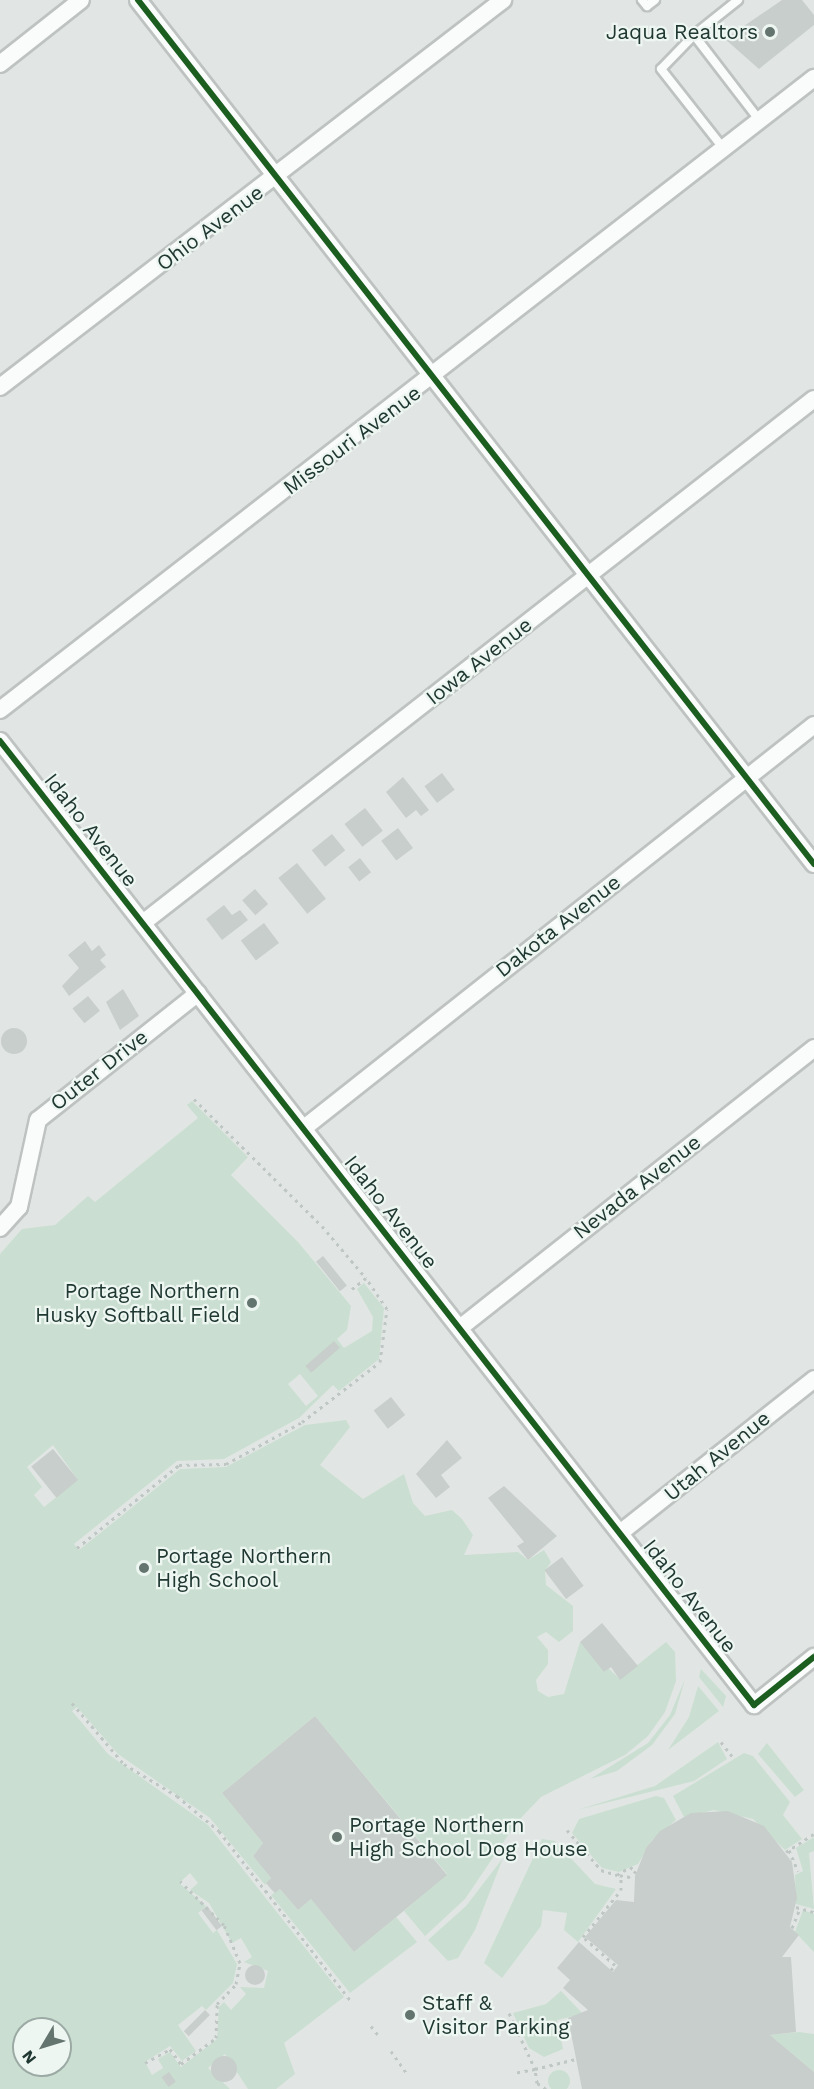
<!DOCTYPE html>
<html>
<head>
<meta charset="utf-8">
<style>
  body { margin:0 }
  #map { position:relative; width:814px; height:2089px; overflow:hidden; background:#e1e6e4; font-family:"Work Sans",sans-serif }
  div>[style] { position:absolute }
  [style*='--x'] { left:calc(var(--x)*1px); top:calc(var(--y)*1px); width:calc(var(--w)*1px); rotate:calc(var(--a)*1deg) }
  .green>* { inset:0; background:#cadfd1 }
  .round { border-radius:50% }
  .building>* { inset:0; background:#c8cecb; transform-origin:0 0 }
  .path>* { height:3px; margin-top:-1.5px; transform-origin:0; background:repeating-linear-gradient(90deg,#bfc7c5 0 3px,transparent 0 7.5px) }
  .roads { filter:drop-shadow(2px 0 #bec3c1) drop-shadow(-2px 0 #bec3c1) drop-shadow(0 2px #bec3c1) drop-shadow(0 -2px #bec3c1) }
  .lane>* { height:8px; margin:-4px; padding:0 4px; transform-origin:4px; border-radius:4px; background:#fafbfb }
  .street>* { height:16px; margin:-8px; padding:0 8px; transform-origin:8px; border-radius:8px; background:#fafbfb }
  .cycleway>* { height:6px; margin:-3px; padding:0 3px; transform-origin:3px; border-radius:3px; background:#1b5e20 }
  .dots>* { width:16px; height:16px; translate:-50% -50%; box-sizing:border-box; border:3px solid #eef6f2; border-radius:50% }
  span { translate:-50% -50%; white-space:nowrap; text-align:center; line-height:1.15; -webkit-text-stroke:4.5px #eef6f2; paint-order:stroke }
  .poi-label { font-size:21px; color:#203832 }
  .right { translate:-100% -50%; text-align:right }
  .left { translate:0 -50%; text-align:left }
  .street-label { font-size:21px; color:#203832 }
  .north { position:absolute; left:12px; top:2017px; width:60px; height:60px; box-sizing:border-box; background:#eef6f2; border:2px solid #9caaa5; border-radius:50%; rotate:232deg; font-size:16px; font-weight:700; line-height:24px; text-align:center; color:#203832 }
  .north::after { content:''; display:block; margin:auto; width:21px; height:27px; background:#647570; clip-path:polygon(50% 0,100% 100%,50% 72%,0 100%) }
</style>
</head>
<body>
<div id="map">
  <div class="green">
    <i style="clip-path:polygon(evenodd,192px 1101px,248px 1157px,231px 1175px,298px 1242px,351px 1306px,347px 1330px,337px 1339px,344px 1348px,372px 1331px,373px 1317px,357px 1289px,364px 1283px,384px 1308px,379px 1359px,339px 1391px,333px 1385px,299px 1418px,224px 1459px,177px 1461px,74px 1544px,79px 1550px,180px 1469px,226px 1467px,305px 1425px,346px 1420px,350px 1427px,320px 1465px,363px 1499px,404px 1474px,413px 1503px,425px 1516px,452px 1510px,462px 1519px,473px 1535px,464px 1555px,518px 1552px,528px 1560px,544px 1550px,551px 1562px,545px 1571px,546px 1585px,573px 1606px,573px 1631px,559px 1642px,546px 1632px,537px 1637px,548px 1650px,548px 1664px,536px 1680px,538px 1691px,548px 1697px,564px 1694px,580px 1642px,620px 1679px,666px 1642px,675px 1652px,676px 1681px,665px 1712px,648px 1736px,625px 1755px,541px 1797px,517px 1822px,465px 1899px,425px 1936px,404px 1911px,447px 1874px,315px 1716px,222px 1793px,263px 1843px,253px 1856px,271px 1878px,265px 1885px,210px 1818px,118px 1754px,77px 1707px,72px 1711px,108px 1754px,208px 1825px,344px 1997px,284px 2043px,295px 2074px,276px 2089px,248px 2089px,225px 2054px,208px 2068px,230px 2089px,0 2089px,0 1254px,22px 1229px,55px 1225px,88px 1196px,95px 1202px,198px 1118px,187px 1105px,192px 1101px,300px 1374px,318px 1396px,306px 1406px,288px 1384px,300px 1374px,192px 1101px,53px 1445px,78px 1480px,44px 1507px,34px 1495px,42px 1487px,27px 1467px,53px 1445px,192px 1101px,190px 1873px,198px 1883px,190px 1890px,209px 1903px,232px 1943px,241px 1938px,252px 1957px,244px 1962px,268px 1971px,264px 1988px,240px 1987px,246px 1994px,231px 2010px,224px 2002px,219px 2007px,217px 2039px,181px 2067px,170px 2052px,158px 2059px,163px 2068px,152px 2075px,145px 2062px,170px 2046px,182px 2061px,196px 2051px,178px 2025px,202px 2006px,206px 2010px,233px 1983px,237px 1964px,217px 1930px,213px 1933px,198px 1913px,206px 1906px,179px 1883px,190px 1873px,192px 1101px,24px 2029px,60px 2029px,60px 2065px,24px 2065px,24px 2029px)"></i>
    <i style="clip-path:polygon(701px 1669px,726px 1696px,723px 1707px,699px 1677px)"></i>
    <i style="clip-path:polygon(685px 1679px,675px 1714px,652px 1745px,617px 1771px,590px 1779px,648px 1743px,670px 1715px)"></i>
    <i style="clip-path:polygon(698px 1686px,719px 1711px,668px 1750px,689px 1717px)"></i>
    <i style="clip-path:polygon(718px 1742px,727px 1759px,694px 1781px,577px 1810px,655px 1786px)"></i>
    <i style="clip-path:polygon(767px 1743px,804px 1790px,795px 1797px,758px 1754px)"></i>
    <i style="clip-path:polygon(744px 1753px,753px 1756px,790px 1802px,783px 1815px,802px 1839px,785px 1850px,753px 1819px,714px 1810px,684px 1817px,673px 1796px)"></i>
    <i style="clip-path:polygon(656px 1796px,664px 1798px,676px 1820px,652px 1840px,638px 1864px,619px 1872px,602px 1868px,572px 1833px,579px 1819px)"></i>
    <i style="clip-path:polygon(814px 1837px,814px 1851px,809px 1853px,814px 1909px,796px 1904px,795px 1875px,803px 1871px,796px 1848px)"></i>
    <i style="clip-path:polygon(542px 1839px,555px 1841px,595px 1884px,616px 1889px,578px 1942px,564px 1930px,567px 1913px,543px 1910px,541px 1926px,502px 1978px,484px 1963px)"></i>
    <i style="clip-path:polygon(503px 1858px,475px 1930px,458px 1958px,448px 1961px,428px 1940px,466px 1906px)"></i>
    <i style="clip-path:polygon(280px 1889px,298px 1910px,311px 1899px,354px 1952px,396px 1917px,417px 1942px,350px 1993px,271px 1895px)"></i>
    <i style="clip-path:polygon(803px 1910px,814px 1914px,814px 1952px,795px 1932px)"></i>
    <i style="clip-path:polygon(561px 1991px,583px 2014px,557px 2020px,563px 2049px,544px 2057px,529px 2048px,513px 2013px,546px 2004px)"></i>
    <i style="clip-path:polygon(799px 2032px,814px 2034px,814px 2072px,770px 2035px)"></i>
    <i class="round" style="left:548px;top:2070px;width:22px;height:22px"></i>
  </div>
  <div class="building">
    <i style="clip-path:polygon(782px 0,802px 0,814px 15px,814px 25px,759px 69px,725px 39px)"></i>
    <i style="left:442px;top:773px;width:21px;height:22px;rotate:53deg"></i>
    <i style="clip-path:polygon(403px 777px,429px 810px,421px 816px,416px 810px,406px 818px,386px 792px)"></i>
    <i style="left:365px;top:808px;width:29px;height:26px;rotate:52deg"></i>
    <i style="left:398px;top:828px;width:25px;height:21px;rotate:53deg"></i>
    <i style="left:332px;top:834px;width:21px;height:26px;rotate:51deg"></i>
    <i style="left:360px;top:858px;width:18px;height:15px;rotate:52deg"></i>
    <i style="left:297px;top:863px;width:46px;height:24px;rotate:51deg"></i>
    <i style="left:255px;top:889px;width:20px;height:17px;rotate:49deg"></i>
    <i style="clip-path:polygon(224px 905px,232px 915px,240px 910px,248px 920px,222px 940px,206px 919px)"></i>
    <i style="left:264px;top:923px;width:25px;height:29px;rotate:53deg"></i>
    <i style="clip-path:polygon(85px 941px,92px 951px,99px 945px,106px 955px,100px 960px,106px 967px,69px 996px,62px 986px,79px 968px,68px 955px)"></i>
    <i style="clip-path:polygon(123px 989px,139px 1016px,120px 1030px,106px 1002px)"></i>
    <i style="left:88px;top:996px;width:19px;height:20px;rotate:51deg"></i>
    <i class="round" style="left:1px;top:1028px;width:26px;height:26px"></i>
    <i style="left:323px;top:1256px;width:38px;height:9px;rotate:51deg"></i>
    <i style="left:334px;top:1341px;width:9px;height:38px;rotate:49deg"></i>
    <i style="left:391px;top:1397px;width:23px;height:22px;rotate:52deg"></i>
    <i style="clip-path:polygon(447px 1440px,462px 1458px,441px 1475px,450px 1487px,436px 1498px,416px 1474px)"></i>
    <i style="left:53px;top:1449px;width:40px;height:28px;rotate:51deg"></i>
    <i style="clip-path:polygon(504px 1486px,557px 1536px,528px 1560px,517px 1546px,524px 1542px,488px 1498px)"></i>
    <i style="left:562px;top:1557px;width:36px;height:22px;rotate:53deg"></i>
    <i style="clip-path:polygon(602px 1623px,638px 1666px,620px 1680px,611px 1667px,604px 1672px,580px 1642px)"></i>
    <i style="clip-path:polygon(315px 1716px,447px 1875px,354px 1952px,311px 1899px,298px 1910px,280px 1889px,275px 1893px,270px 1888px,266px 1883px,271px 1878px,253px 1856px,263px 1843px,222px 1793px)"></i>
    <i style="clip-path:polygon(728px 1811px,764px 1826px,792px 1862px,797px 1898px,790px 1927px,799px 1935px,782px 1957px,791px 1957px,796px 2032px,770px 2035px,814px 2072px,814px 2089px,582px 2089px,568px 2018px,588px 2010px,563px 1988px,570px 1980px,557px 1968px,579px 1942px,613px 1972px,618px 1965px,585px 1937px,616px 1900px,634px 1902px,635px 1876px,646px 1848px,660px 1831px,691px 1813px)"></i>
    <i style="left:207px;top:1906px;width:25px;height:7px;rotate:53deg"></i>
    <i class="round" style="left:245px;top:1965px;width:20px;height:20px"></i>
    <i style="left:205px;top:2010px;width:7px;height:30px;rotate:45deg"></i>
    <i class="round" style="left:211px;top:2056px;width:26px;height:26px"></i>
    <i style="left:169px;top:2072px;width:12px;height:9px;rotate:55deg"></i>
  </div>
  <div class="path">
    <i style="--x:194;--y:1099;--w:180;--a:44.8"></i>
    <i style="--x:322;--y:1226;--w:68;--a:49.8"></i>
    <i style="--x:366;--y:1278;--w:18;--a:142"></i>
    <i style="--x:77;--y:1548;--w:132;--a:-39.1"></i>
    <i style="--x:179;--y:1465;--w:47;--a:-1.2"></i>
    <i style="--x:226;--y:1464;--w:87;--a:-28.9"></i>
    <i style="--x:302;--y:1422;--w:98;--a:-37.6"></i>
    <i style="--x:380;--y:1362;--w:53;--a:-82.5"></i>
    <i style="--x:387;--y:1309;--w:37;--a:-124"></i>
    <i style="--x:72;--y:1703;--w:80;--a:49.6"></i>
    <i style="--x:124;--y:1764;--w:62;--a:31.1"></i>
    <i style="--x:177;--y:1796;--w:55;--a:39.8"></i>
    <i style="--x:219;--y:1831;--w:214;--a:52.2"></i>
    <i style="--x:721;--y:1742;--w:18;--a:52"></i>
    <i style="--x:567;--y:1830;--w:52;--a:49.6"></i>
    <i style="--x:601;--y:1870;--w:17;--a:17"></i>
    <i style="--x:617;--y:1875;--w:15;--a:-32"></i>
    <i style="--x:630;--y:1867;--w:7;--a:34"></i>
    <i style="--x:636;--y:1871;--w:8;--a:135"></i>
    <i style="--x:630;--y:1877;--w:13;--a:-171"></i>
    <i style="--x:789;--y:1850;--w:23;--a:67"></i>
    <i style="--x:786;--y:1852;--w:33;--a:-33"></i>
    <i style="--x:265;--y:1892;--w:6;--a:-39"></i>
    <i style="--x:796;--y:1907;--w:19;--a:16"></i>
    <i style="--x:792;--y:1928;--w:22;--a:-68"></i>
    <i style="--x:611;--y:1970;--w:6;--a:-51"></i>
    <i style="--x:615;--y:1965;--w:43;--a:-138.8"></i>
    <i style="--x:583;--y:1937;--w:60;--a:-51"></i>
    <i style="--x:621;--y:1890;--w:14;--a:-90"></i>
    <i style="--x:509;--y:2013;--w:62;--a:65.1"></i>
    <i style="--x:535;--y:2069;--w:21;--a:169"></i>
    <i style="--x:371;--y:2026;--w:11;--a:52"></i>
    <i style="--x:391;--y:2051;--w:29;--a:55"></i>
    <i style="--x:145;--y:2063;--w:29;--a:-29"></i>
    <i style="--x:170;--y:2049;--w:19;--a:54"></i>
    <i style="--x:181;--y:2064;--w:44;--a:-36.6"></i>
    <i style="--x:216;--y:2038;--w:34;--a:-88"></i>
    <i style="--x:217;--y:2004;--w:28;--a:-46"></i>
    <i style="--x:236;--y:1984;--w:21;--a:-79"></i>
    <i style="--x:240;--y:1963;--w:41;--a:-112.8"></i>
    <i style="--x:224;--y:1925;--w:62;--a:-135"></i>
    <i style="--x:546;--y:2089;--w:11;--a:-146"></i>
    <i style="--x:537;--y:2083;--w:14;--a:-98"></i>
    <i style="--x:535;--y:2069;--w:42;--a:-13.7"></i>
  </div>
  <div class="roads">
    <div class="lane">
      <i style="--x:642;--y:0;--w:8;--a:50"></i>
      <i style="--x:647;--y:6;--w:10;--a:-37"></i>
      <i style="--x:738;--y:0;--w:56;--a:141.5"></i>
      <i style="--x:694;--y:35;--w:108;--a:52.5"></i>
      <i style="--x:694;--y:35;--w:47;--a:134.1"></i>
      <i style="--x:661;--y:69;--w:102;--a:51.8"></i>
    </div>
    <div class="street">
      <i style="--x:138;--y:0;--w:1097;--a:51.96"></i>
      <i style="--x:0;--y:64;--w:103;--a:-38.3"></i>
      <i style="--x:0;--y:387;--w:635;--a:-37.57"></i>
      <i style="--x:0;--y:710;--w:1031;--a:-37.83"></i>
      <i style="--x:0;--y:741;--w:1224;--a:51.97"></i>
      <i style="--x:754;--y:1705;--w:77;--a:-38.7"></i>
      <i style="--x:144;--y:922;--w:850;--a:-37.98"></i>
      <i style="--x:304;--y:1128;--w:650;--a:-38.32"></i>
      <i style="--x:0;--y:1228;--w:28;--a:-48"></i>
      <i style="--x:19;--y:1207;--w:89;--a:-77.7"></i>
      <i style="--x:38;--y:1120;--w:204;--a:-38.4"></i>
      <i style="--x:461;--y:1327;--w:450;--a:-38.3"></i>
      <i style="--x:620;--y:1533;--w:248;--a:-38.4"></i>
    </div>
  </div>
  <div class="cycleway">
    <i style="--x:138;--y:0;--w:1097;--a:51.96"></i>
    <i style="--x:0;--y:741;--w:1224;--a:51.97"></i>
    <i style="--x:754;--y:1705;--w:77;--a:-38.7"></i>
  </div>
  <div class="dots">
    <i style="left:770px;top:32px;background:#647570"></i>
    <i style="left:252px;top:1303px;background:#647570"></i>
    <i style="left:144px;top:1568px;background:#647570"></i>
    <i style="left:337px;top:1837px;background:#647570"></i>
    <i style="left:410px;top:2015px;background:#647570"></i>
  </div>
  <div class="poi-label">
    <span class="right" style="left:758px;top:32px">Jaqua Realtors</span>
    <span class="right" style="left:240px;top:1303px">Portage Northern<br>Husky Softball Field</span>
    <span class="left" style="left:156px;top:1568px">Portage Northern<br>High School</span>
    <span class="left" style="left:349px;top:1837px">Portage Northern<br>High School Dog House</span>
    <span class="left" style="left:422px;top:2015px">Staff &amp;<br>Visitor Parking</span>
  </div>
  <div class="street-label">
    <span style="left:210px;top:228px;rotate:-37deg">Ohio Avenue</span>
    <span style="left:352px;top:440px;rotate:-37deg">Missouri Avenue</span>
    <span style="left:479px;top:661px;rotate:-38deg">Iowa Avenue</span>
    <span style="left:91px;top:830px;rotate:52deg">Idaho Avenue</span>
    <span style="left:558px;top:926px;rotate:-38deg">Dakota Avenue</span>
    <span style="left:99px;top:1070px;rotate:-38deg">Outer Drive</span>
    <span style="left:637px;top:1187px;rotate:-38deg">Nevada Avenue</span>
    <span style="left:391px;top:1212px;rotate:52deg">Idaho Avenue</span>
    <span style="left:717px;top:1456px;rotate:-39deg">Utah Avenue</span>
    <span style="left:690px;top:1596px;rotate:52deg">Idaho Avenue</span>
  </div>
  <div class="north">N</div>
</div>
</body>
</html>
